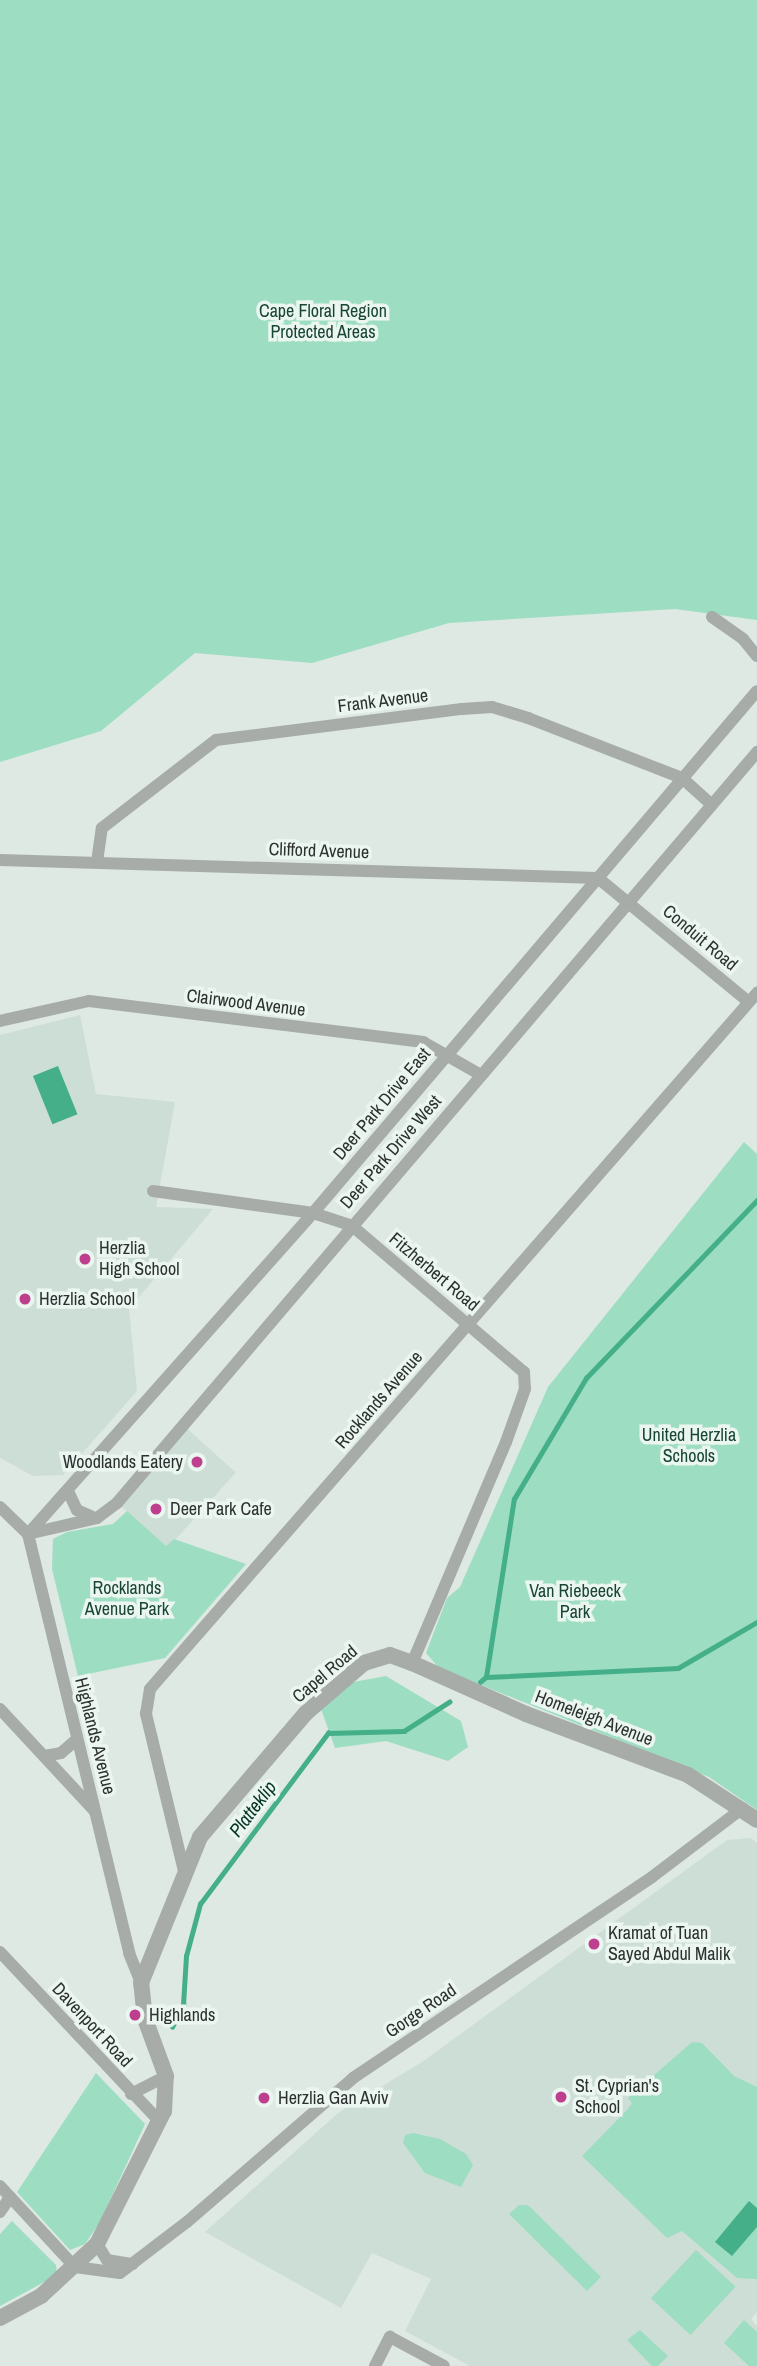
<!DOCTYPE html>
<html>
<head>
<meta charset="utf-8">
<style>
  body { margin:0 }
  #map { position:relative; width:757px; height:2366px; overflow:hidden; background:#dee9e3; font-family:"Archivo Narrow",sans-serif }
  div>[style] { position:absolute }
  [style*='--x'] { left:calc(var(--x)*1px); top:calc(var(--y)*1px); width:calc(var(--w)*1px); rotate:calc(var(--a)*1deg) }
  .built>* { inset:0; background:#ccded6; transform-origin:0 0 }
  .green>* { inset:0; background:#9dddc1; transform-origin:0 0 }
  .water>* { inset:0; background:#44af88; transform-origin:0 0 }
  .stream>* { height:4.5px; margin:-2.25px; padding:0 2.25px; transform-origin:2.25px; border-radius:2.25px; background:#44af88 }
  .minor>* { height:12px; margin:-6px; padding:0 6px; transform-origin:6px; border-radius:6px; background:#a7aca9 }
  .tertiary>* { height:16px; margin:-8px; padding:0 8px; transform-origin:8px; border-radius:8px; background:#a7aca9 }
  .dots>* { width:19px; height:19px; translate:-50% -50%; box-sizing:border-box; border:4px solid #ebf6f1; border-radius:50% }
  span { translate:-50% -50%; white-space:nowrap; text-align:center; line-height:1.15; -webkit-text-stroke:7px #ebf6f1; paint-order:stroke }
  .park-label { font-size:18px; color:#184534 }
  .street-label { font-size:18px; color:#2d312f }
  .poi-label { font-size:18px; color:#2d312f }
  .left { translate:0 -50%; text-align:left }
  .right { translate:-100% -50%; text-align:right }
  .water-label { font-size:19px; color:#043525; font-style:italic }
</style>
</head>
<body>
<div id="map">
  <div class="built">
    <i style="clip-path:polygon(80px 1015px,96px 1094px,175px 1102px,156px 1207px,213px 1209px,129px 1309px,137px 1391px,63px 1475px,33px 1476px,0 1458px,0 1035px)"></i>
    <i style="left:183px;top:1425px;width:71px;height:102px;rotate:42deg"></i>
    <i style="clip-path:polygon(751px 1838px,757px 1843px,757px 2312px,751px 2319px,757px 2326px,757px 2366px,470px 2366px,405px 2331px,431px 2279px,372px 2253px,341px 2308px,205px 2232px,338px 2113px,422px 2062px,727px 1840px)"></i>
  </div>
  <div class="green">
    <i style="clip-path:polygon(0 0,757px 0,757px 620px,675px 609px,449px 623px,312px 663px,195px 653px,101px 731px,0 762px)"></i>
    <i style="clip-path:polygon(744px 1142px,757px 1154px,757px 1810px,709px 1777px,439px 1668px,426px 1653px,447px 1598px,460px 1587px,548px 1387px)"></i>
    <i style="clip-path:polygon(127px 1511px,166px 1546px,174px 1539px,246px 1564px,165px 1658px,78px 1676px,52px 1569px,53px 1539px,67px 1532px,113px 1524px)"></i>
    <i style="clip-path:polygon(386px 1676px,461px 1721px,468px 1747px,448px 1761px,386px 1741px,335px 1748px,321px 1709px,348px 1683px)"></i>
    <i style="clip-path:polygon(692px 2042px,702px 2043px,734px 2076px,757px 2087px,757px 2279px,737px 2278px,682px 2231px,667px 2238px,582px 2156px,627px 2110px,632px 2103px,628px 2098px)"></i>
    <i style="clip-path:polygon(96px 2073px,145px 2124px,100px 2222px,85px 2244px,70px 2250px,17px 2192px)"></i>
    <i style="clip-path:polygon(413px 2133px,440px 2139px,466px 2154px,473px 2165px,461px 2187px,425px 2173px,403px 2143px,405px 2135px)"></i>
    <i style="clip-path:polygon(519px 2205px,528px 2205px,601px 2277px,587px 2291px,509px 2214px)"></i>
    <i style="clip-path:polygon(12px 2221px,56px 2265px,57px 2275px,0 2306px,0 2234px)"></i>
    <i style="left:696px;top:2250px;width:54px;height:66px;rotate:43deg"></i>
    <i style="clip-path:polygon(744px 2320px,757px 2332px,757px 2366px,749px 2366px,724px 2343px)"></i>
    <i style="clip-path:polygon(640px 2330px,668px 2356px,658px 2366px,652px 2366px,627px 2340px)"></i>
  </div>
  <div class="water">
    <i style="left:58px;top:1066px;width:52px;height:27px;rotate:68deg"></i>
    <i style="clip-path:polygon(749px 2201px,757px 2208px,757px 2227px,732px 2256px,715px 2242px)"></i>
  </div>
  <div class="stream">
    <i style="--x:486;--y:1677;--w:180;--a:-81.1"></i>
    <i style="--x:514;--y:1499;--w:141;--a:-59.2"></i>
    <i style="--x:586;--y:1378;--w:247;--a:-46.1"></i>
    <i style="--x:480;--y:1682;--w:8;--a:-40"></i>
    <i style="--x:486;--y:1677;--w:192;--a:-2.7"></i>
    <i style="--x:678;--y:1668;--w:91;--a:-30.2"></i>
    <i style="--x:172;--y:2027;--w:25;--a:-63"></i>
    <i style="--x:183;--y:2005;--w:49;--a:-86.5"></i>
    <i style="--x:186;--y:1956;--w:54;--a:-74.9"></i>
    <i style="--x:200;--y:1904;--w:214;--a:-53.2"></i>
    <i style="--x:328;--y:1733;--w:76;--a:-1.5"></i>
    <i style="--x:404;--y:1731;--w:54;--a:-32.8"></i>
  </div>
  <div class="minor">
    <i style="--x:712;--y:617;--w:38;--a:35"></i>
    <i style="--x:743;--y:639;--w:22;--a:51"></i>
    <i style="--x:0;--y:860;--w:598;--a:1.72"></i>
    <i style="--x:598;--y:878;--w:195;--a:39.4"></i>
    <i style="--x:97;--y:862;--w:34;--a:-82"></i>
    <i style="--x:102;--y:828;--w:144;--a:-37.7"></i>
    <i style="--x:216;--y:740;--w:248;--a:-7.2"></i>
    <i style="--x:462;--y:709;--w:30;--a:-4"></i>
    <i style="--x:492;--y:707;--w:38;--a:17"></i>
    <i style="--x:528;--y:718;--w:165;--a:21.3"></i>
    <i style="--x:682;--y:778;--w:39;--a:42"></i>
    <i style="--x:0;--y:1021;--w:91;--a:-12.7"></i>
    <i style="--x:89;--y:1001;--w:337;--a:7"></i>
    <i style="--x:423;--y:1042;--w:67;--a:29.6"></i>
    <i style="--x:153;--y:1191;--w:162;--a:7.8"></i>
    <i style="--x:313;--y:1213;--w:40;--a:18"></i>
    <i style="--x:351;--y:1225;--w:227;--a:40.4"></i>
    <i style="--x:524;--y:1372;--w:17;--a:87"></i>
    <i style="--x:525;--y:1389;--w:56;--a:109.7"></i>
    <i style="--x:506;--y:1442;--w:240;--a:113"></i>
    <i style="--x:68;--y:1491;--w:21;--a:65"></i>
    <i style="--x:77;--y:1510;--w:17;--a:24"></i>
    <i style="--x:0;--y:1507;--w:39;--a:44"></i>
    <i style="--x:28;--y:1534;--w:431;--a:76.4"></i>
    <i style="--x:129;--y:1953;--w:32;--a:68"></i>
    <i style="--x:32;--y:1533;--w:67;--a:-13"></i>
    <i style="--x:97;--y:1518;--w:25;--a:-37"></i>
    <i style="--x:117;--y:1503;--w:987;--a:-49.56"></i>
    <i style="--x:28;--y:1534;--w:429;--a:-48.4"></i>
    <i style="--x:313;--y:1213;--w:685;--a:-49.62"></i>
    <i style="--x:0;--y:1709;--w:138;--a:47.1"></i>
    <i style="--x:44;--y:1756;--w:17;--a:-10"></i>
    <i style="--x:61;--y:1753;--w:21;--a:-41"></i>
    <i style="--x:184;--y:1871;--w:162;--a:-103.6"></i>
    <i style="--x:146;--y:1714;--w:25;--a:-81"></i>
    <i style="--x:150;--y:1689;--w:924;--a:-48.91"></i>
    <i style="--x:0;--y:1952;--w:232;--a:46.7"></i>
    <i style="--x:131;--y:2094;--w:39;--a:-27"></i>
    <i style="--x:0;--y:2186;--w:110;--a:47.2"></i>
    <i style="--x:75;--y:2267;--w:45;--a:7.6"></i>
    <i style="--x:120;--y:2273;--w:84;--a:-37.3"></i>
    <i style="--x:187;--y:2222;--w:220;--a:-40.9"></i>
    <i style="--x:353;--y:2078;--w:360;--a:-33.9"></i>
    <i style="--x:652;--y:1877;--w:114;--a:-37.2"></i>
    <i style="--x:0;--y:2212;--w:18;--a:-56"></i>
    <i style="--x:97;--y:2244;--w:19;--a:58"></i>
    <i style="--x:107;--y:2260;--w:26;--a:9"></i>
    <i style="--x:375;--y:2366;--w:33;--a:-63"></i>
    <i style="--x:390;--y:2337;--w:61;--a:28.2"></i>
  </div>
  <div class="tertiary">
    <i style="--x:0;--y:2318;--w:47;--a:-28.2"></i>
    <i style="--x:41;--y:2296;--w:76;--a:-42.9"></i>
    <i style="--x:97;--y:2244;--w:149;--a:-63.3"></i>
    <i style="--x:164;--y:2111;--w:35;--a:-87"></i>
    <i style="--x:166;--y:2076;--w:61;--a:-110.2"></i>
    <i style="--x:145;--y:2019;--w:36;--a:-96"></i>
    <i style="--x:141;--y:1983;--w:157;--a:-68"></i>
    <i style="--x:200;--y:1837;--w:163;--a:-49.5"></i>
    <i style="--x:306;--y:1713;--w:77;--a:-40.8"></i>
    <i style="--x:364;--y:1663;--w:27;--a:-17"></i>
    <i style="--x:390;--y:1655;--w:23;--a:20"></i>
    <i style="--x:412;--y:1663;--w:125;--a:24.1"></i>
    <i style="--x:526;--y:1714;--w:173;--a:20.6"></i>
    <i style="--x:688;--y:1775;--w:82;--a:33.1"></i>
  </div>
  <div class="dots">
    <i style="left:85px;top:1259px;background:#bd3f8d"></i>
    <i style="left:25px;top:1299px;background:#bd3f8d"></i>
    <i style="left:197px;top:1462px;background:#bd3f8d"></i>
    <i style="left:156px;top:1509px;background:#bd3f8d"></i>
    <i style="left:594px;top:1944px;background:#bd3f8d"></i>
    <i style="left:135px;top:2015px;background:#bd3f8d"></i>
    <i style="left:561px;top:2097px;background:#bd3f8d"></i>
    <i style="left:264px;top:2098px;background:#bd3f8d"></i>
  </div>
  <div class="park-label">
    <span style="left:323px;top:322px">Cape Floral Region<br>Protected Areas</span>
    <span style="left:689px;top:1446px">United Herzlia<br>Schools</span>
    <span style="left:127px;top:1599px">Rocklands<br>Avenue Park</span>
    <span style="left:575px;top:1602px">Van Riebeeck<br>Park</span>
  </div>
  <div class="street-label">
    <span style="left:383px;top:701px;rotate:-7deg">Frank Avenue</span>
    <span style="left:319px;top:851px;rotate:2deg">Clifford Avenue</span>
    <span style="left:700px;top:938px;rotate:40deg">Conduit Road</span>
    <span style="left:246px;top:1003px;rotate:7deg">Clairwood Avenue</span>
    <span style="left:382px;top:1104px;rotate:-50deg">Deer Park Drive East</span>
    <span style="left:391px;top:1152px;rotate:-49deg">Deer Park Drive West</span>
    <span style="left:434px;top:1272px;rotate:40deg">Fitzherbert Road</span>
    <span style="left:379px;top:1400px;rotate:-49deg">Rocklands Avenue</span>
    <span style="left:325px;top:1674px;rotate:-40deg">Capel Road</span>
    <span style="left:594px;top:1718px;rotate:21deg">Homeleigh Avenue</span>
    <span style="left:95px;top:1736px;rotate:76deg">Highlands Avenue</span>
    <span style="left:421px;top:2011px;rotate:-34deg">Gorge Road</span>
    <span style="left:92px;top:2025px;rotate:47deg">Davenport Road</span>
  </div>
  <div class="poi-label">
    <span class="left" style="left:99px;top:1259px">Herzlia<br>High School</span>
    <span class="left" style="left:39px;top:1299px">Herzlia School</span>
    <span class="right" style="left:183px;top:1462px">Woodlands Eatery</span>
    <span class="left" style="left:170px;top:1509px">Deer Park Cafe</span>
    <span class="left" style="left:608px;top:1944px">Kramat of Tuan<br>Sayed Abdul Malik</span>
    <span class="left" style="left:149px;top:2015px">Highlands</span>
    <span class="left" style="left:575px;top:2097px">St. Cyprian's<br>School</span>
    <span class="left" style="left:278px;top:2098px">Herzlia Gan Aviv</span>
  </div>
  <div class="water-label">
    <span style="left:253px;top:1809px;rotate:-53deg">Platteklip</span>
  </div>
</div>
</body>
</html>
